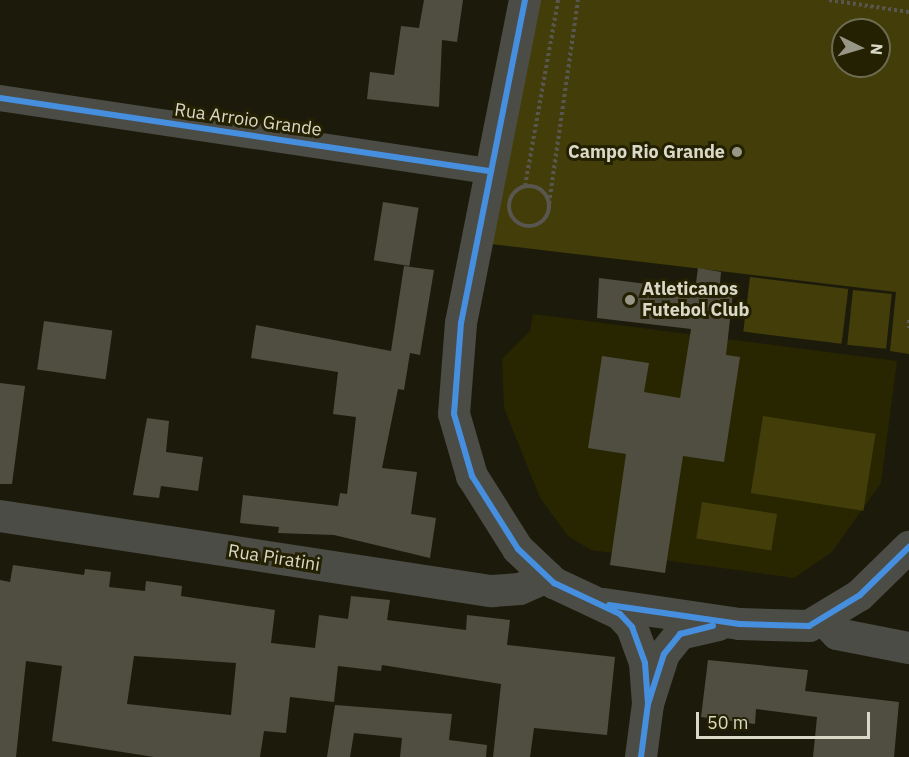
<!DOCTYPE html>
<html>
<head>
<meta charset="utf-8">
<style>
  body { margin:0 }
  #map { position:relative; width:909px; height:757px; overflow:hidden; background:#1c1b0b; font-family:"IBM Plex Sans",sans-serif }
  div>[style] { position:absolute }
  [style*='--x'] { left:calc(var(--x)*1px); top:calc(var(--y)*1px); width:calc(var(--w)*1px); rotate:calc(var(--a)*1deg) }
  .built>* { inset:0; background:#282501 }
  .green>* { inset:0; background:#433e09; transform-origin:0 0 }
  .building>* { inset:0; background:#4f4e40; transform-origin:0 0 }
  .path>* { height:4px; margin-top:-2px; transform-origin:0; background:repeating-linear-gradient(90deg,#58564f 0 3px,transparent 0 6px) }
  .path>.ring { margin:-2px; padding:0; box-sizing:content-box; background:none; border:4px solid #58564f; border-radius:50% }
  .minor>* { height:26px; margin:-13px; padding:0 13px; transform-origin:13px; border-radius:13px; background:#4c4c46 }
  .tertiary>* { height:32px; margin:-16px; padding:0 16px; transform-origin:16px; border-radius:16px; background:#4c4c46 }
  .cycleway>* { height:6px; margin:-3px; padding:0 3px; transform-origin:3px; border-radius:3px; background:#468fdf }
  .dots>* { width:16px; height:16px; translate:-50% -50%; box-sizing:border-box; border:3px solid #242103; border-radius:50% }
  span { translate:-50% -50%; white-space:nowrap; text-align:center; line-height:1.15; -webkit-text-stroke:6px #242103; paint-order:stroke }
  .street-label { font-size:18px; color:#dad9c8 }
  .poi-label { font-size:18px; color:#dad9c8; font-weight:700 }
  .right { translate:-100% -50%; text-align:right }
  .left { translate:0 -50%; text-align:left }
  .north { position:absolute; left:831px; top:18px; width:60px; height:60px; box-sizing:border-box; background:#242103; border:2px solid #6d6b52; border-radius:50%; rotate:95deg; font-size:16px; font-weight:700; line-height:24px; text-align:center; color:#dad9c8 }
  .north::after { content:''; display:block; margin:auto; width:21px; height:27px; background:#989686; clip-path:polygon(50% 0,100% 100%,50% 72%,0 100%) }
  .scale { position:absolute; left:696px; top:712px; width:174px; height:27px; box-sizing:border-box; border:3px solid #dad9c8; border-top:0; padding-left:8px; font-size:18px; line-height:21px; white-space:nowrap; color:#dad9c8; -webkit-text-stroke:4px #242103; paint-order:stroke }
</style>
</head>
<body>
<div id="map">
  <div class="built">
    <i style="clip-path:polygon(533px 314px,897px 361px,881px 483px,832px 552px,794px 578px,591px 550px,568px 536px,540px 498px,504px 408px,502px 359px,530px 331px)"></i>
  </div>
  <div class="green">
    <i style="clip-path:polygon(evenodd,538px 0,909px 0,909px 354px,890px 351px,896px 292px,491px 244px,538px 0,843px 30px,879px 30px,879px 66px,843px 66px,843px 30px)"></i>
    <i style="left:750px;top:277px;width:99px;height:55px;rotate:7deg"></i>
    <i style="left:853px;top:290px;width:39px;height:55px;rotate:6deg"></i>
    <i style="left:763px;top:416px;width:114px;height:78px;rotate:9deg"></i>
    <i style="left:702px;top:502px;width:76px;height:37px;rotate:9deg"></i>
  </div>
  <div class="building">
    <i style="clip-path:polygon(424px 0,463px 0,457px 42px,442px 40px,439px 107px,367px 99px,370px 72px,394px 75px,401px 26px,419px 28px)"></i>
    <i style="left:383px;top:202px;width:36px;height:59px;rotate:9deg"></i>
    <i style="clip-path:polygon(404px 266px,434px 270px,420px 355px,410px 353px,404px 390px,398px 389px,382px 468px,417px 472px,411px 514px,436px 518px,430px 558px,334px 535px,278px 533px,279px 527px,240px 523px,243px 495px,338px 506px,340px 493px,347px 494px,356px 417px,333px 414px,338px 372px,251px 358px,256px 325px,391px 351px)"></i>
    <i style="clip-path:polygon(698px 268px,721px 272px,720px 283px,734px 284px,726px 355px,740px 357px,724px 462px,683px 456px,665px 573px,610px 565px,626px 454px,588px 448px,602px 356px,649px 363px,644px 392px,680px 398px,691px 329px,597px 318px,599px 278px,695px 290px)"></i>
    <i style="left:44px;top:321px;width:69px;height:49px;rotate:8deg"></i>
    <i style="clip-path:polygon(0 383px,25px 386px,12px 484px,0 484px)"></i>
    <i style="clip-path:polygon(147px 418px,169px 421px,166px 452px,203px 457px,198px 491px,161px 486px,159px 498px,133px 495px)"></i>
    <i style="clip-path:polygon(evenodd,13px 565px,84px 575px,85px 569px,111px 572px,109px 587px,145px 591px,146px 581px,182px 586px,181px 596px,275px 610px,271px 643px,315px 648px,319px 615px,348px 619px,351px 596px,390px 600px,387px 620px,466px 630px,467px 615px,510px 620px,507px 645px,615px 657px,607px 735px,534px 728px,530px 757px,493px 757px,501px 684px,382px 665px,381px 671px,338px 666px,334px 702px,290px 697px,286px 733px,264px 731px,260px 757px,154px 757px,52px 741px,62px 666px,26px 661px,16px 757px,0 757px,0 580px,10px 582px,13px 565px,134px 656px,236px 663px,231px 715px,127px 704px,134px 656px)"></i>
    <i style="clip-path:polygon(708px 660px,808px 670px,805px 691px,899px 702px,894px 757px,813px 757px,817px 717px,756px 709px,755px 724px,701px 717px)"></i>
    <i style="clip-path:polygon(335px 705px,452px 714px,449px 740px,487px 745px,486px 757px,400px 757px,402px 738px,354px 733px,350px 757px,327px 757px)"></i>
  </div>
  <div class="path">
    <i style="--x:829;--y:0;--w:81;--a:8.5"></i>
    <i class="ring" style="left:509px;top:186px;width:36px;height:36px"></i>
    <i style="--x:525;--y:186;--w:189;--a:-79.9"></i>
    <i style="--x:549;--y:204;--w:206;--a:-81.9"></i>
    <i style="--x:909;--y:320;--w:8;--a:90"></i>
  </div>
  <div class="minor">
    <i style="--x:0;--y:98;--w:496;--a:8.5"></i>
  </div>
  <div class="tertiary">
    <i style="--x:525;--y:0;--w:329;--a:101.2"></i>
    <i style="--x:461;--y:323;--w:91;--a:94.4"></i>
    <i style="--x:454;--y:414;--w:65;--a:73.8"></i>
    <i style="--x:472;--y:476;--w:86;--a:57.8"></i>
    <i style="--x:518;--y:549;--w:50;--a:43.4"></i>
    <i style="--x:554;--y:583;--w:73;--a:25.2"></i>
    <i style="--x:620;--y:614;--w:18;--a:47"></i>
    <i style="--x:632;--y:627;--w:38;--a:70"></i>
    <i style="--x:645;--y:663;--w:41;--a:85.8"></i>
    <i style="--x:0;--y:516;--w:498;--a:8.7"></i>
    <i style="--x:492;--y:591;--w:28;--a:-4"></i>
    <i style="--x:520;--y:589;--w:30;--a:-24"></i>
    <i style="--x:604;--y:604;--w:137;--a:8.4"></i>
    <i style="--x:740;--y:624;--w:69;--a:1.7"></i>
    <i style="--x:809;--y:626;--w:60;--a:-31.3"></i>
    <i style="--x:860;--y:595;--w:69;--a:-44.4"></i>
    <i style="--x:824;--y:620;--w:19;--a:47"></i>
    <i style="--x:837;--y:634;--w:73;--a:11"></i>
    <i style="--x:641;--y:757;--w:53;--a:-82.5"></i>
    <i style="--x:648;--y:704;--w:52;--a:-72.3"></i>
    <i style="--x:664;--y:654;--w:26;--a:-51"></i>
    <i style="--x:680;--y:634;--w:39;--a:-13"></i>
  </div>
  <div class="cycleway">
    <i style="--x:525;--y:0;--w:329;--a:101.2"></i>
    <i style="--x:461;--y:323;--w:91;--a:94.4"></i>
    <i style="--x:454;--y:414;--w:65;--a:73.8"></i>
    <i style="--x:472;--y:476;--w:86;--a:57.8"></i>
    <i style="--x:518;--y:549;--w:50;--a:43.4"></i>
    <i style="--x:554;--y:583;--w:73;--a:25.2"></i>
    <i style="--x:620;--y:614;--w:18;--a:47"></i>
    <i style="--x:632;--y:627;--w:38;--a:70"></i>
    <i style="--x:645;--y:663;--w:41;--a:85.8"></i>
    <i style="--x:0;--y:98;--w:496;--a:8.5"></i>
    <i style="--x:609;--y:605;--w:132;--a:8.3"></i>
    <i style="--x:740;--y:624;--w:69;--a:1.7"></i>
    <i style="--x:809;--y:626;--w:60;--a:-31.3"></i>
    <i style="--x:860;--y:595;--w:69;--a:-44.4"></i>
    <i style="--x:641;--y:757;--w:53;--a:-82.5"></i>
    <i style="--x:648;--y:704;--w:52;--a:-72.3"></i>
    <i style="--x:664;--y:654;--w:26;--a:-51"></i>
    <i style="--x:680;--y:634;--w:34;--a:-14"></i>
  </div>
  <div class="dots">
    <i style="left:737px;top:152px;background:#989686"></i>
    <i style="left:630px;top:300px;background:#989686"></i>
  </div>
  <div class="street-label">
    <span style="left:248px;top:120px;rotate:8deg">Rua Arroio Grande</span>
    <span style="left:274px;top:558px;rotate:9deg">Rua Piratini</span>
  </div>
  <div class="poi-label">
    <span class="right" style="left:725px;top:152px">Campo Rio Grande</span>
    <span class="left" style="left:642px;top:300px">Atleticanos<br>Futebol Club</span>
  </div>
  <div class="north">N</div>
  <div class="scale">50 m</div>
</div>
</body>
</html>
